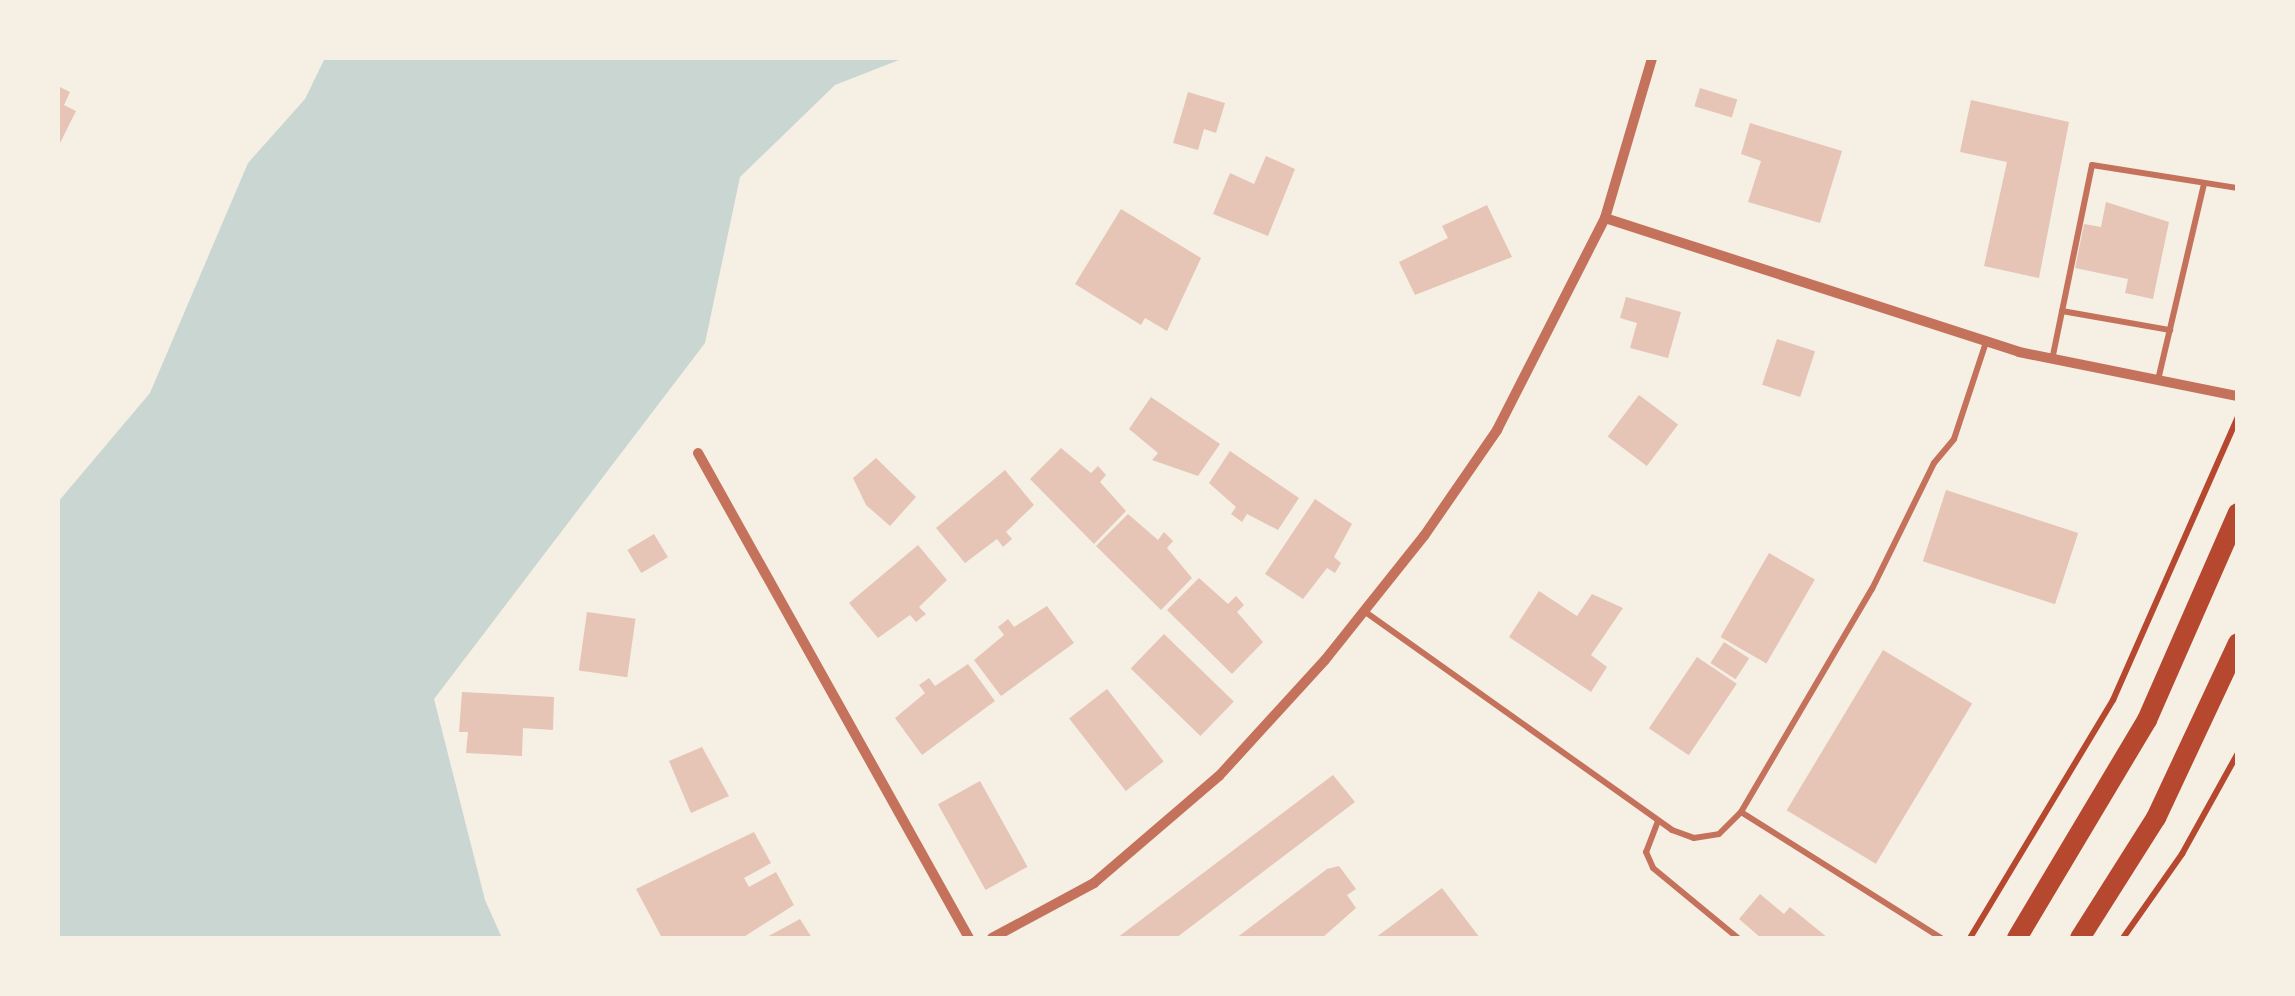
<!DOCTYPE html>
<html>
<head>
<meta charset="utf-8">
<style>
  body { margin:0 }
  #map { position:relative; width:2295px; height:996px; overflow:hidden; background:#f6efe4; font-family:Literata,serif }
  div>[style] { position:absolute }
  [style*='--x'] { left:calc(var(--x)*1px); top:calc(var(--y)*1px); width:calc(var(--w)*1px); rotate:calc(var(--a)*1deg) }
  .water>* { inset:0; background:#c9d6d2 }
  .building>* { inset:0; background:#e6c5b7; transform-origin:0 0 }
  .path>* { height:6px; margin:-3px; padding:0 3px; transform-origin:3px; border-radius:3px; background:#b5482f }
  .service>* { height:6px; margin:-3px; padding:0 3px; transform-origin:3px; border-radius:3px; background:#c5725c }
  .minor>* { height:10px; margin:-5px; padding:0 5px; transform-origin:5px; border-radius:5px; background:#c5725c }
  .primary>* { height:20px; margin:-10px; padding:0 10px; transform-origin:10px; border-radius:10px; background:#b5482f }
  span { translate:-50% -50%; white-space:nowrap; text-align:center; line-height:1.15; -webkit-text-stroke:10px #f6efe4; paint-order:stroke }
  .frame { position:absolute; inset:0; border:60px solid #f6efe4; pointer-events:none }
</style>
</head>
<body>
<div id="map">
  <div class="water">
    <i style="clip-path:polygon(325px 58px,904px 58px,835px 85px,740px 177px,705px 343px,434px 699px,485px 900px,502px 938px,58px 938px,58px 502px,150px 393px,248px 163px,305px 99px)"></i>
  </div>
  <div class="building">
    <i style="clip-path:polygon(58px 86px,70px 92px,64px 105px,76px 111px,58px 147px)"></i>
    <i style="left:1700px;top:88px;width:39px;height:19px;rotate:17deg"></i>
    <i style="clip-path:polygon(1188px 92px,1225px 103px,1216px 133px,1204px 129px,1198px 150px,1173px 143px)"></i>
    <i style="clip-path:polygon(1971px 100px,2069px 122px,2039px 278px,1984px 266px,2007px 162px,1960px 152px)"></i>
    <i style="clip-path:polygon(1750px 123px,1842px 151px,1820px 223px,1748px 202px,1761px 161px,1741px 154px)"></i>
    <i style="clip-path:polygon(1266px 156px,1295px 169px,1268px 236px,1213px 214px,1230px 173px,1254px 184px)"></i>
    <i style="clip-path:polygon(2106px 202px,2169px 222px,2153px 299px,2125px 293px,2128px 279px,2075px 268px,2084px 224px,2101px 227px)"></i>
    <i style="clip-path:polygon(1487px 205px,1512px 257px,1415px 295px,1399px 262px,1448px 238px,1442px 226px)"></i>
    <i style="clip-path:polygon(1121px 209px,1201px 258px,1167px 331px,1145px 318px,1141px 325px,1075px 284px)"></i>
    <i style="clip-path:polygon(1626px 297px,1681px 312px,1668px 358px,1630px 348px,1637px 323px,1620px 318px)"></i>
    <i style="left:1777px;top:339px;width:40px;height:48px;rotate:18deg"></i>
    <i style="left:1639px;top:395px;width:49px;height:52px;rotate:37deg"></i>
    <i style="clip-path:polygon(1151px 397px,1220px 444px,1198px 476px,1152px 460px,1158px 453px,1129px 429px)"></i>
    <i style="clip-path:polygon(1061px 448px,1091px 473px,1098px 466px,1106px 475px,1100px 482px,1126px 511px,1094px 544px,1030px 479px)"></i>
    <i style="clip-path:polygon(1230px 451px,1299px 498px,1278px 530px,1247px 514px,1242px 522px,1231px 514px,1236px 507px,1209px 483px)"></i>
    <i style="clip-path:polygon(876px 458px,916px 497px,890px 526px,866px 505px,853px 478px)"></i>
    <i style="clip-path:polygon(1005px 470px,1034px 505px,1006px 532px,1012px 539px,1003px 547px,997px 539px,965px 563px,936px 528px)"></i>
    <i style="left:1946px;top:490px;width:139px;height:75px;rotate:18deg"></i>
    <i style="clip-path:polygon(1315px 499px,1352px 524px,1334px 557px,1341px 563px,1335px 573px,1327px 568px,1303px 599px,1265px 574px)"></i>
    <i style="clip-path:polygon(1128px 514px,1158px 540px,1164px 532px,1173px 541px,1167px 548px,1192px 578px,1161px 610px,1096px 546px)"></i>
    <i style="left:654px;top:534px;width:27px;height:31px;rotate:59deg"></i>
    <i style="clip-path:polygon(918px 545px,947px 580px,919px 607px,926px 614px,916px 622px,910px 615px,878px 638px,849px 603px)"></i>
    <i style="left:1769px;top:553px;width:53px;height:97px;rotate:30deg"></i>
    <i style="clip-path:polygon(1199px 578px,1228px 604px,1236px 596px,1244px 605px,1237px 612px,1263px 642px,1232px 674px,1167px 610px)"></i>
    <i style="clip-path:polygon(1539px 591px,1577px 616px,1592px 594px,1623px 608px,1591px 655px,1607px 667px,1591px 692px,1509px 637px)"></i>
    <i style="clip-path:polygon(1047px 606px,1074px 643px,1001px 696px,974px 660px,1004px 635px,998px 627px,1008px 619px,1014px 627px)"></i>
    <i style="left:587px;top:612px;width:49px;height:59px;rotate:8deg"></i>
    <i style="left:1164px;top:634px;width:97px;height:48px;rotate:44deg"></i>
    <i style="left:1724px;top:642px;width:30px;height:25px;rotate:33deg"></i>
    <i style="left:1883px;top:650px;width:104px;height:187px;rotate:31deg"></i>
    <i style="left:1697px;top:657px;width:48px;height:86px;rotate:34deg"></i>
    <i style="clip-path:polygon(968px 664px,995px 701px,922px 755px,895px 718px,925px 693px,919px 685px,929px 678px,935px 686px)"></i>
    <i style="left:1107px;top:689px;width:92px;height:48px;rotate:52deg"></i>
    <i style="clip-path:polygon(462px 692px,554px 697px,553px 730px,523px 728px,522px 756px,466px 753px,468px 732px,459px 732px)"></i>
    <i style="clip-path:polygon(702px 747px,729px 796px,691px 813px,669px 761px)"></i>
    <i style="clip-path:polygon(1333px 775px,1355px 802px,1176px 938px,1117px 938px)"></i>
    <i style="left:980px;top:781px;width:98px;height:48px;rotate:61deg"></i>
    <i style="clip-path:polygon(754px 832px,771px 863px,744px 878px,749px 887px,776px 872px,794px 905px,742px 938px,662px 938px,636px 889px)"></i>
    <i style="clip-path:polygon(1339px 866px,1356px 889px,1347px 895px,1356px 908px,1322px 938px,1236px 938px,1327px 869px)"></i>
    <i style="clip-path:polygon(1442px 888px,1480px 938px,1375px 938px)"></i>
    <i style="clip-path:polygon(1760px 894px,1784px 914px,1790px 907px,1828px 938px,1761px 938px,1739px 919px)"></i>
    <i style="clip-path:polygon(800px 919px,812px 938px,765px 938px)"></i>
  </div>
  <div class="path">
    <i style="--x:1970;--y:938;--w:278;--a:-59"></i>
    <i style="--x:2113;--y:700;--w:310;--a:-66.2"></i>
    <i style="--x:2123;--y:938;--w:103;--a:-54.9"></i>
    <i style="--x:2182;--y:854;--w:115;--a:-61"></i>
  </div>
  <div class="service">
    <i style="--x:2062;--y:311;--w:110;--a:10"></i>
    <i style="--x:2052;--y:360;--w:199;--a:-78.4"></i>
    <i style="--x:2092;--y:165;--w:148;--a:9"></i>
    <i style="--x:2158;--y:380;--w:201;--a:-76.8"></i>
    <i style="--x:1364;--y:611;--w:378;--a:35.4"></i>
    <i style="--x:1672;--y:830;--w:23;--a:20"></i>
    <i style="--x:1694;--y:838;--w:25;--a:-9"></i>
    <i style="--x:1719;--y:834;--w:31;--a:-45"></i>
    <i style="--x:1741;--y:812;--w:259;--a:-59.6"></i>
    <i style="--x:1872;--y:589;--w:140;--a:-63.8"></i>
    <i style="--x:1934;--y:463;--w:31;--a:-50"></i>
    <i style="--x:1954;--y:439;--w:102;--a:-71.7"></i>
    <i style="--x:1741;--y:812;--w:236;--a:32.2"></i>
    <i style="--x:1658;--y:821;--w:33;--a:111"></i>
    <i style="--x:1646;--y:852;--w:17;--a:66"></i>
    <i style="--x:1653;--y:868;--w:110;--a:39.5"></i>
  </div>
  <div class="minor">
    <i style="--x:1605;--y:218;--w:435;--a:17.9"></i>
    <i style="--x:2019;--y:352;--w:223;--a:11.4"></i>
    <i style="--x:698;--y:453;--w:556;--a:60.81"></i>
    <i style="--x:992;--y:938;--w:116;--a:-28.3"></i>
    <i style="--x:1094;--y:883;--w:165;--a:-40.6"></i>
    <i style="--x:1219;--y:776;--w:157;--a:-47.6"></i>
    <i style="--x:1325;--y:660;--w:159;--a:-51.4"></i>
    <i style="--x:1424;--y:536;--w:129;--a:-55.4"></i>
    <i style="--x:1497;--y:430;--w:238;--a:-63"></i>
    <i style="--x:1605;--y:218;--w:167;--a:-73.6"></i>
  </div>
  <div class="primary">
    <i style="--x:2017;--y:938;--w:254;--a:-59.2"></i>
    <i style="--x:2147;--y:720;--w:226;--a:-66.3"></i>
    <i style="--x:2080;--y:938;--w:142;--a:-57.7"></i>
    <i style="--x:2156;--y:818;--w:193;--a:-64.9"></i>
  </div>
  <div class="frame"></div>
</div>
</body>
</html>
